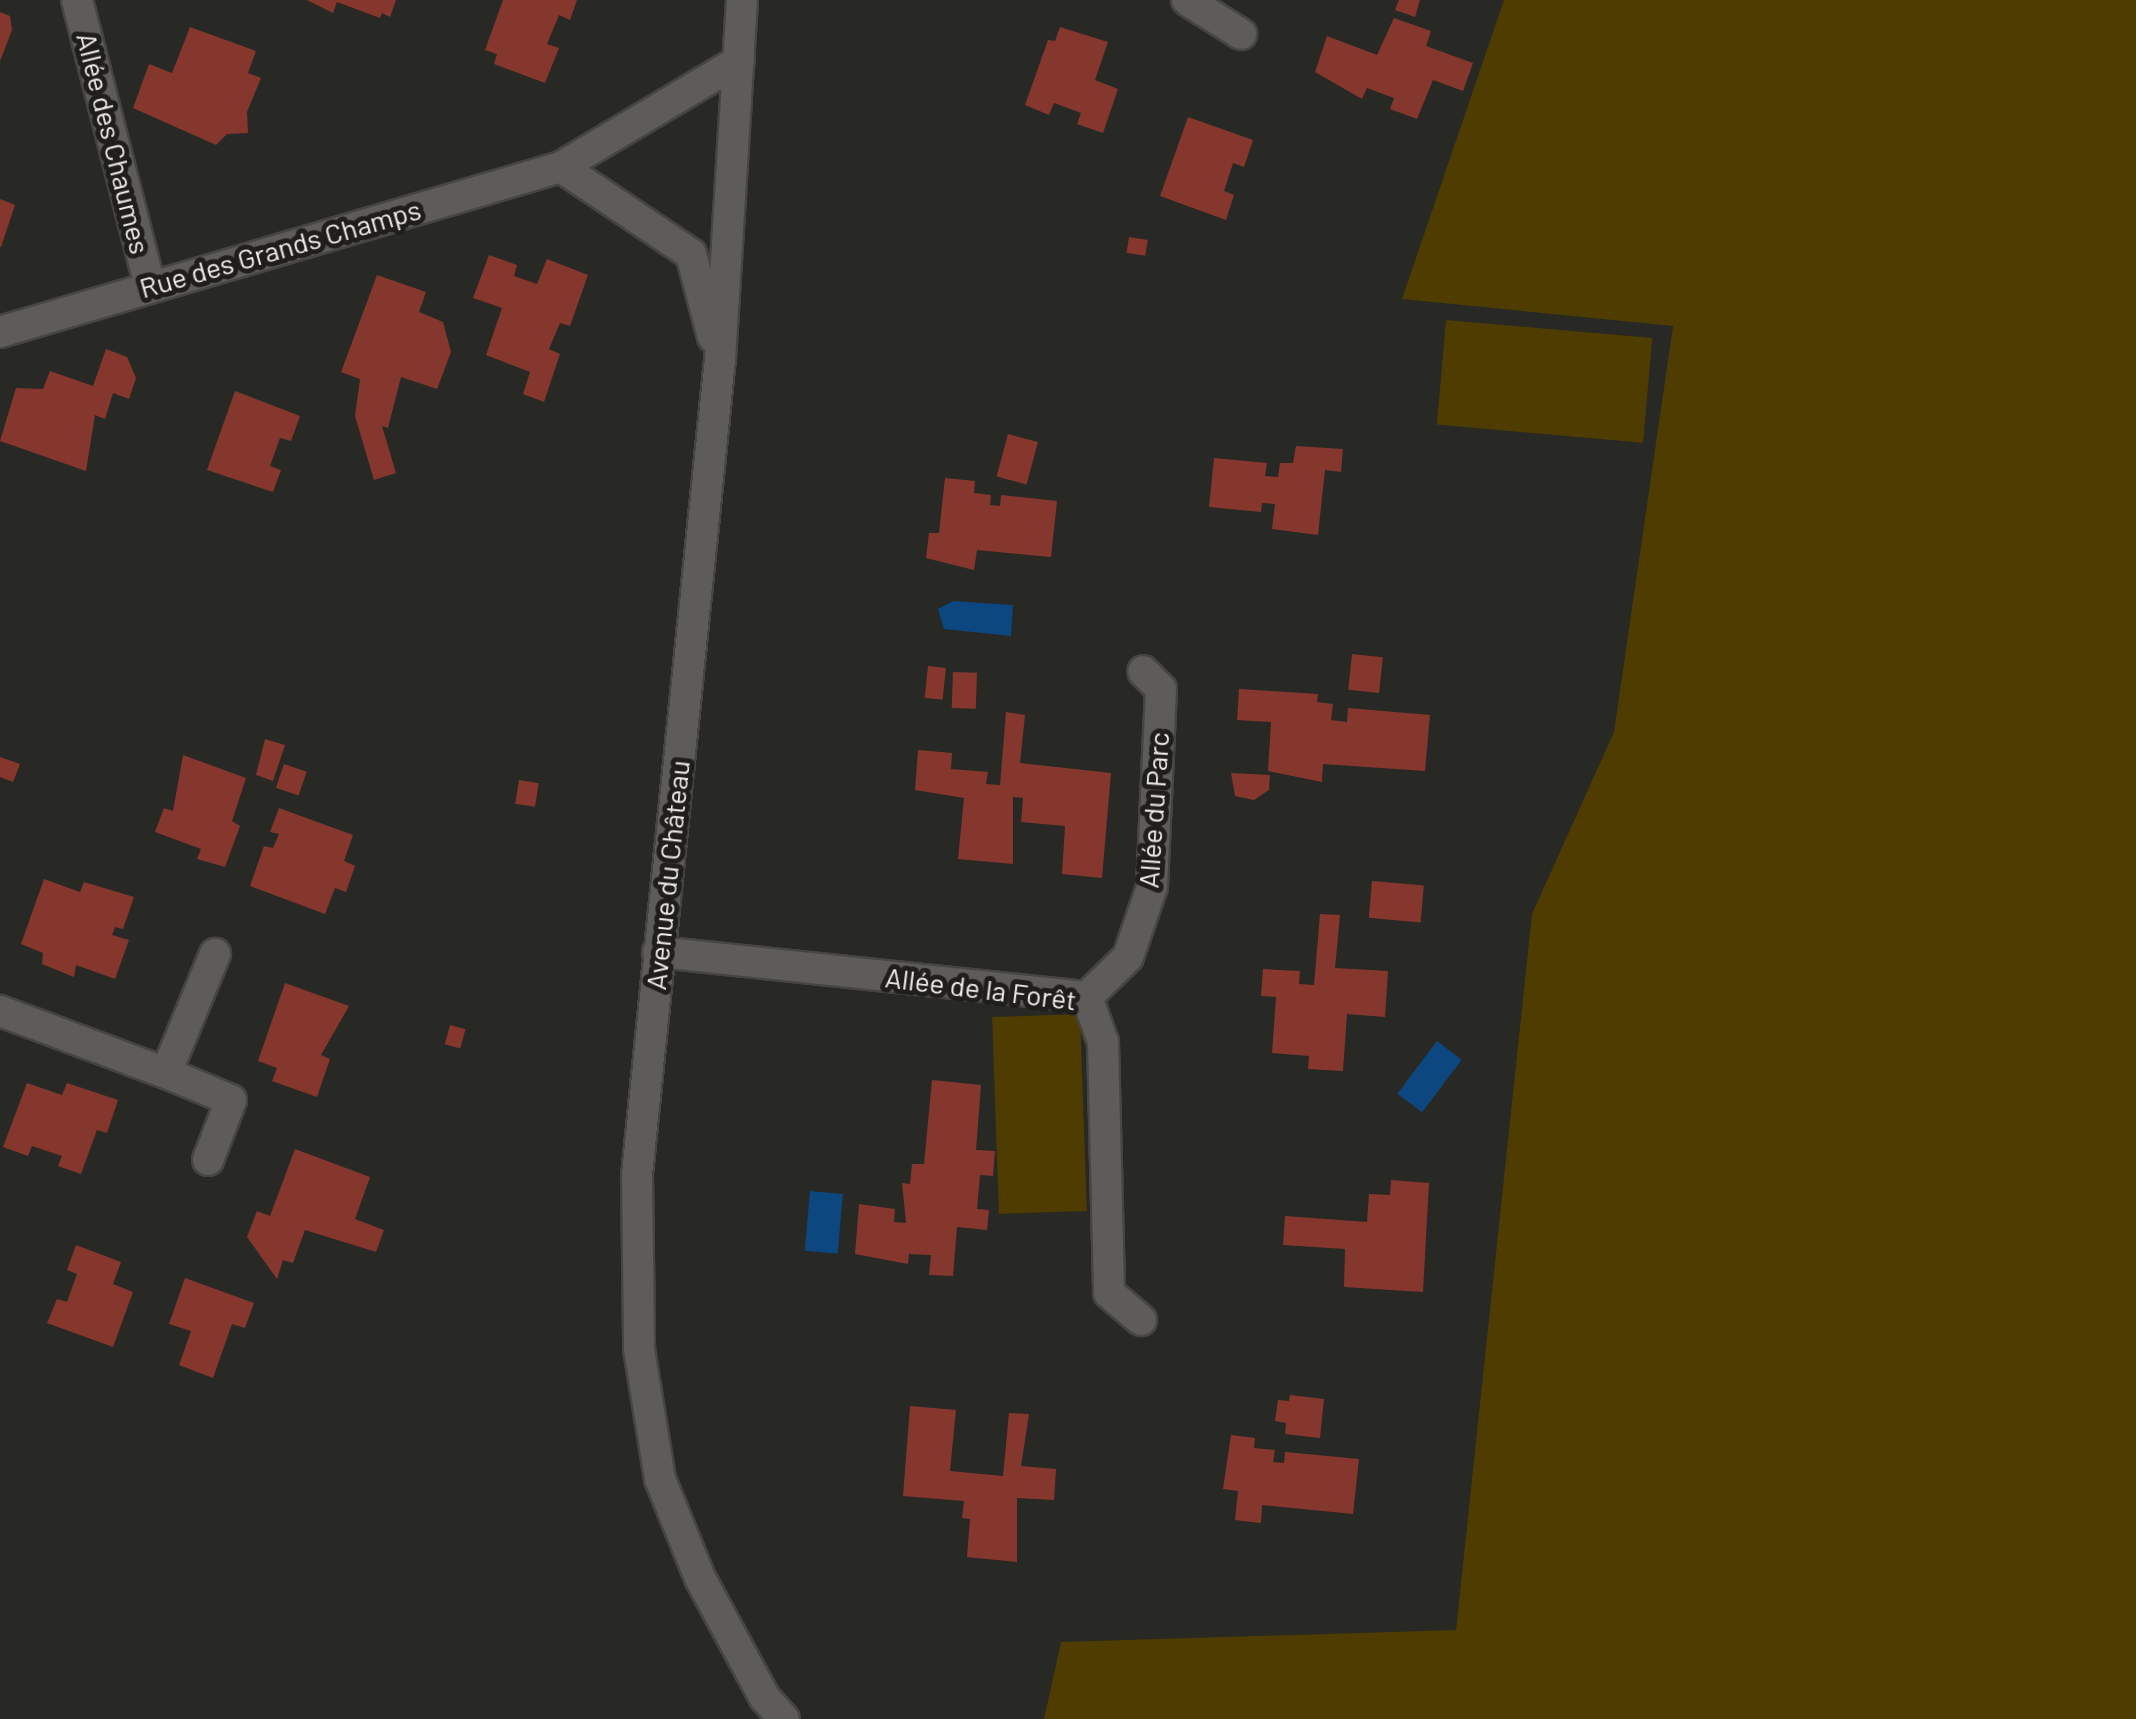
<!DOCTYPE html>
<html>
<head>
<meta charset="utf-8">
<style>
  body { margin:0 }
  #map { position:relative; width:2136px; height:1719px; overflow:hidden; background:#282825; font-family:Barlow,sans-serif }
  div>[style] { position:absolute }
  [style*='--x'] { left:calc(var(--x)*1px); top:calc(var(--y)*1px); width:calc(var(--w)*1px); rotate:calc(var(--a)*1deg) }
  .green>* { inset:0; background:#4e3c01; transform-origin:0 0 }
  .water>* { inset:0; background:#0c477f; transform-origin:0 0 }
  .building>* { inset:0; background:#86372d; transform-origin:0 0 }
  .roads { filter:drop-shadow(2px 0 #464543) drop-shadow(-2px 0 #464543) drop-shadow(0 2px #464543) drop-shadow(0 -2px #464543) }
  .minor>* { height:30px; margin:-15px; padding:0 15px; transform-origin:15px; border-radius:15px; background:#5d5c59 }
  span { translate:-50% -50%; white-space:nowrap; text-align:center; line-height:1.15; -webkit-text-stroke:10px #1f1e1c; paint-order:stroke }
  .street-label { font-size:28px; color:#eeedec }
</style>
</head>
<body>
<div id="map">
  <div class="green">
    <i style="clip-path:polygon(1504px 0,2136px 0,2136px 1719px,1044px 1719px,1061px 1642px,1456px 1630px,1532px 914px,1614px 732px,1673px 326px,1402px 299px)"></i>
    <i style="left:1446px;top:320px;width:207px;height:105px;rotate:5deg"></i>
    <i style="left:1080px;top:1014px;width:197px;height:88px;rotate:88deg"></i>
  </div>
  <div class="water">
    <i style="clip-path:polygon(953px 601px,1013px 605px,1011px 636px,944px 629px,938px 609px)"></i>
    <i style="left:1437px;top:1041px;width:31px;height:66px;rotate:37deg"></i>
    <i style="left:810px;top:1191px;width:33px;height:60px;rotate:5deg"></i>
  </div>
  <div class="building">
    <i style="clip-path:polygon(307px 0,396px 0,390px 17px,382px 13px,380px 18px,337px 2px,333px 13px)"></i>
    <i style="clip-path:polygon(503px 0,577px 0,570px 20px,559px 15px,547px 44px,559px 48px,545px 83px,494px 64px,497px 54px,485px 50px)"></i>
    <i style="clip-path:polygon(1399px 0,1420px 0,1415px 17px,1395px 10px)"></i>
    <i style="clip-path:polygon(0 12px,10px 16px,12px 30px,0 61px)"></i>
    <i style="clip-path:polygon(1394px 18px,1431px 31px,1426px 46px,1473px 63px,1463px 91px,1433px 80px,1417px 119px,1390px 109px,1394px 98px,1367px 88px,1362px 99px,1315px 72px,1327px 36px,1377px 55px)"></i>
    <i style="clip-path:polygon(190px 27px,256px 51px,248px 73px,261px 78px,247px 112px,248px 133px,227px 134px,216px 145px,133px 108px,149px 64px,172px 73px)"></i>
    <i style="clip-path:polygon(1060px 27px,1108px 42px,1095px 80px,1118px 89px,1103px 133px,1077px 124px,1081px 113px,1054px 103px,1049px 115px,1025px 105px,1048px 40px,1055px 41px)"></i>
    <i style="clip-path:polygon(1188px 117px,1253px 140px,1244px 167px,1233px 163px,1224px 191px,1234px 195px,1226px 220px,1160px 196px)"></i>
    <i style="clip-path:polygon(0 199px,15px 205px,1px 247px,0 247px)"></i>
    <i style="left:1129px;top:237px;width:19px;height:16px;rotate:9deg"></i>
    <i style="clip-path:polygon(489px 255px,517px 265px,514px 276px,537px 284px,547px 259px,588px 275px,570px 326px,560px 323px,549px 349px,560px 354px,544px 402px,523px 394px,530px 372px,486px 355px,502px 308px,473px 298px)"></i>
    <i style="clip-path:polygon(377px 275px,426px 292px,419px 312px,443px 322px,451px 352px,437px 389px,401px 377px,388px 428px,382px 426px,396px 473px,374px 480px,355px 416px,360px 379px,341px 372px)"></i>
    <i style="clip-path:polygon(106px 349px,127px 357px,136px 378px,129px 399px,113px 393px,105px 419px,95px 415px,86px 471px,0 441px,16px 388px,43px 389px,50px 371px,93px 386px)"></i>
    <i style="clip-path:polygon(235px 391px,300px 416px,291px 441px,280px 438px,270px 466px,281px 470px,273px 492px,207px 470px)"></i>
    <i style="left:1008px;top:434px;width:31px;height:44px;rotate:15deg"></i>
    <i style="clip-path:polygon(1296px 446px,1343px 449px,1341px 472px,1325px 470px,1318px 535px,1272px 529px,1275px 504px,1262px 503px,1261px 512px,1209px 507px,1214px 458px,1267px 463px,1265px 476px,1278px 477px,1280px 463px,1293px 463px)"></i>
    <i style="clip-path:polygon(945px 478px,975px 481px,974px 493px,991px 495px,990px 505px,1000px 506px,1001px 495px,1057px 501px,1051px 557px,977px 550px,974px 570px,926px 558px,929px 533px,939px 533px)"></i>
    <i style="left:1352px;top:654px;width:31px;height:36px;rotate:6deg"></i>
    <i style="left:928px;top:666px;width:18px;height:32px;rotate:6deg"></i>
    <i style="left:953px;top:672px;width:24px;height:36px;rotate:2deg"></i>
    <i style="clip-path:polygon(1239px 689px,1318px 694px,1317px 702px,1333px 704px,1331px 720px,1347px 722px,1348px 708px,1430px 715px,1425px 771px,1323px 764px,1322px 782px,1268px 771px,1271px 722px,1237px 720px)"></i>
    <i style="clip-path:polygon(1006px 712px,1025px 715px,1020px 763px,1111px 773px,1102px 878px,1062px 874px,1065px 826px,1021px 822px,1023px 798px,1013px 797px,1013px 864px,958px 859px,964px 798px,915px 790px,918px 750px,952px 753px,951px 769px,988px 772px,986px 784px,1000px 785px)"></i>
    <i style="clip-path:polygon(265px 739px,285px 745px,273px 781px,256px 775px)"></i>
    <i style="clip-path:polygon(183px 755px,246px 778px,232px 821px,240px 826px,225px 867px,197px 859px,201px 849px,155px 832px,164px 808px,173px 811px)"></i>
    <i style="clip-path:polygon(0 757px,20px 764px,13px 782px,0 777px)"></i>
    <i style="left:284px;top:764px;width:24px;height:25px;rotate:19deg"></i>
    <i style="clip-path:polygon(1231px 773px,1270px 775px,1269px 790px,1254px 800px,1235px 796px)"></i>
    <i style="left:519px;top:780px;width:20px;height:24px;rotate:9deg"></i>
    <i style="clip-path:polygon(279px 808px,353px 835px,344px 861px,355px 866px,346px 892px,335px 888px,325px 914px,250px 886px,264px 846px,273px 848px,279px 834px,270px 832px)"></i>
    <i style="clip-path:polygon(44px 879px,80px 892px,84px 882px,134px 897px,123px 929px,115px 927px,112px 935px,129px 940px,115px 979px,76px 965px,74px 977px,42px 964px,43px 953px,21px 944px)"></i>
    <i style="left:1372px;top:881px;width:52px;height:37px;rotate:5deg"></i>
    <i style="clip-path:polygon(1320px 914px,1340px 915px,1335px 968px,1388px 971px,1385px 1017px,1347px 1014px,1343px 1071px,1308px 1069px,1309px 1056px,1272px 1053px,1276px 997px,1261px 996px,1263px 969px,1300px 971px,1299px 984px,1314px 985px)"></i>
    <i style="clip-path:polygon(285px 983px,349px 1006px,321px 1055px,330px 1059px,317px 1097px,272px 1081px,277px 1068px,258px 1061px)"></i>
    <i style="left:450px;top:1025px;width:16px;height:20px;rotate:15deg"></i>
    <i style="clip-path:polygon(932px 1080px,981px 1085px,976px 1150px,995px 1151px,993px 1176px,980px 1175px,977px 1209px,989px 1210px,987px 1230px,957px 1227px,953px 1276px,929px 1275px,931px 1255px,909px 1254px,908px 1264px,855px 1254px,859px 1204px,895px 1209px,894px 1222px,906px 1223px,902px 1183px,910px 1184px,912px 1164px,924px 1164px)"></i>
    <i style="clip-path:polygon(27px 1083px,62px 1095px,67px 1083px,118px 1100px,107px 1133px,97px 1130px,81px 1174px,58px 1166px,62px 1156px,32px 1146px,28px 1156px,3px 1147px)"></i>
    <i style="clip-path:polygon(295px 1149px,370px 1177px,355px 1219px,384px 1230px,376px 1252px,305px 1230px,293px 1263px,283px 1260px,277px 1279px,247px 1237px,257px 1211px,270px 1216px)"></i>
    <i style="clip-path:polygon(1391px 1180px,1429px 1183px,1423px 1292px,1344px 1287px,1345px 1249px,1283px 1245px,1285px 1216px,1367px 1222px,1369px 1194px,1390px 1195px)"></i>
    <i style="clip-path:polygon(76px 1245px,121px 1262px,113px 1284px,133px 1292px,113px 1347px,47px 1323px,57px 1299px,67px 1302px,77px 1274px,67px 1270px)"></i>
    <i style="clip-path:polygon(185px 1278px,254px 1303px,245px 1328px,232px 1324px,213px 1378px,179px 1365px,191px 1331px,169px 1324px)"></i>
    <i style="clip-path:polygon(1290px 1395px,1324px 1399px,1320px 1438px,1285px 1434px,1286px 1423px,1275px 1421px,1278px 1400px,1289px 1401px)"></i>
    <i style="clip-path:polygon(910px 1406px,956px 1410px,950px 1471px,1003px 1476px,1009px 1413px,1029px 1414px,1021px 1466px,1056px 1469px,1054px 1500px,1017px 1498px,1017px 1562px,967px 1557px,970px 1519px,962px 1518px,964px 1501px,903px 1496px)"></i>
    <i style="clip-path:polygon(1231px 1435px,1255px 1438px,1254px 1448px,1275px 1450px,1273px 1462px,1284px 1463px,1285px 1452px,1359px 1459px,1353px 1514px,1262px 1505px,1261px 1523px,1235px 1520px,1238px 1491px,1223px 1489px)"></i>
  </div>
  <div class="roads">
    <div class="minor">
      <i style="--x:77;--y:0;--w:295;--a:75.7"></i>
      <i style="--x:742;--y:0;--w:360;--a:93.5"></i>
      <i style="--x:720;--y:359;--w:819;--a:95.81"></i>
      <i style="--x:637;--y:1174;--w:175;--a:89.3"></i>
      <i style="--x:639;--y:1349;--w:132;--a:80.8"></i>
      <i style="--x:660;--y:1479;--w:107;--a:68"></i>
      <i style="--x:700;--y:1578;--w:136;--a:61.6"></i>
      <i style="--x:765;--y:1698;--w:28;--a:48"></i>
      <i style="--x:1187;--y:0;--w:64;--a:32.2"></i>
      <i style="--x:561;--y:167;--w:156;--a:33.8"></i>
      <i style="--x:691;--y:254;--w:86;--a:75.2"></i>
      <i style="--x:0;--y:332;--w:585;--a:-16.39"></i>
      <i style="--x:561;--y:167;--w:207;--a:-30.8"></i>
      <i style="--x:658;--y:952;--w:431;--a:6"></i>
      <i style="--x:1087;--y:997;--w:48;--a:70.4"></i>
      <i style="--x:1103;--y:1042;--w:251;--a:88.6"></i>
      <i style="--x:1109;--y:1293;--w:42;--a:40.2"></i>
      <i style="--x:1087;--y:997;--w:57;--a:-44.3"></i>
      <i style="--x:1128;--y:957;--w:74;--a:-71.1"></i>
      <i style="--x:1152;--y:887;--w:198;--a:-87.4"></i>
      <i style="--x:1161;--y:689;--w:25;--a:-135"></i>
      <i style="--x:0;--y:1011;--w:177;--a:20.5"></i>
      <i style="--x:208;--y:1160;--w:64;--a:-69"></i>
      <i style="--x:231;--y:1100;--w:70;--a:-157.4"></i>
      <i style="--x:166;--y:1073;--w:129;--a:-67.6"></i>
    </div>
  </div>
  <div class="street-label">
    <span style="left:114px;top:143px;rotate:76deg">Allée des Chaumes</span>
    <span style="left:280px;top:248px;rotate:-16deg">Rue des Grands Champs</span>
    <span style="left:1153px;top:810px;rotate:-86deg">Allée du Parc</span>
    <span style="left:667px;top:875px;rotate:-84deg">Avenue du Château</span>
    <span style="left:981px;top:988px;rotate:7deg">Allée de la Forêt</span>
  </div>
</div>
</body>
</html>
